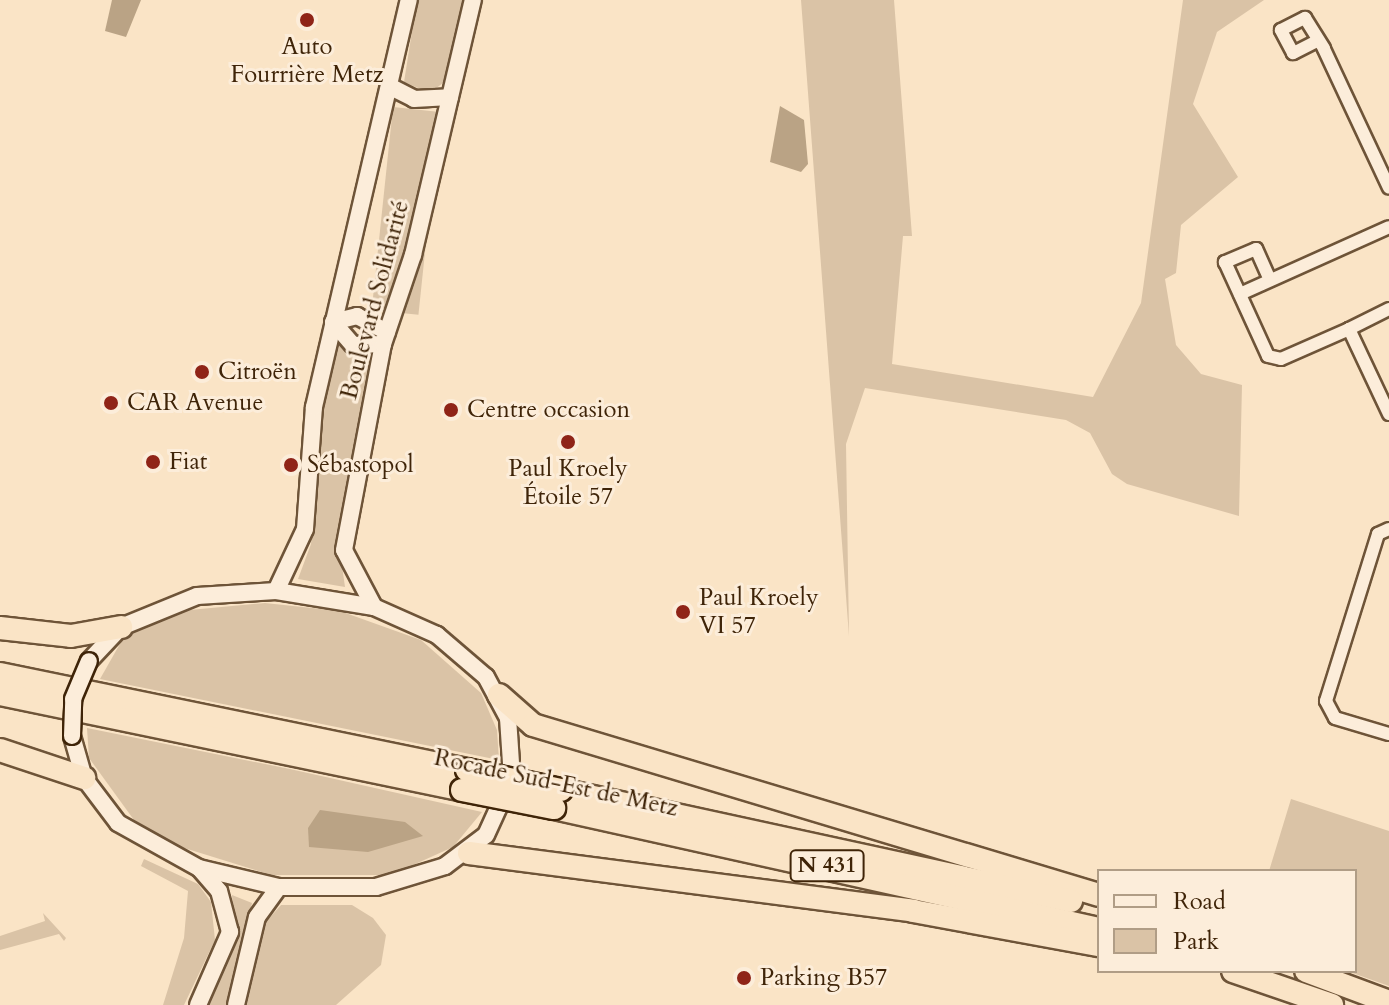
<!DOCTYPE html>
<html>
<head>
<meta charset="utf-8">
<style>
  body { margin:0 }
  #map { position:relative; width:1389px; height:1005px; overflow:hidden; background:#fae4c6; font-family:Cardo,serif }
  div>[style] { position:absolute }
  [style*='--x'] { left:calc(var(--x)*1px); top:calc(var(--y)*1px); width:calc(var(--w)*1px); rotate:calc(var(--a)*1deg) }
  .green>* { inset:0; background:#dac3a6; transform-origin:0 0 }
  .water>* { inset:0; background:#baa385 }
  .roads { filter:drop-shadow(2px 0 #6e5438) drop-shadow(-2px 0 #6e5438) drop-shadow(0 2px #6e5438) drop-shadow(0 -2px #6e5438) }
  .street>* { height:12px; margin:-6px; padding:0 6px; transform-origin:6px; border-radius:6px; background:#fcedda }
  .secondary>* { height:16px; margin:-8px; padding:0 8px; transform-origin:8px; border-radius:8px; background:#fcedda }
  .highway>* { height:22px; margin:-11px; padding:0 11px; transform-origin:11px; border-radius:11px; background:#fae4c6 }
  .bridges { filter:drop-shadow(2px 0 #3f2408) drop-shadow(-2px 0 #3f2408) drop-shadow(0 2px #3f2408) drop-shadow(0 -2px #3f2408) }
  .secondary-bridge>* { height:16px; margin:-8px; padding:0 8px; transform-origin:8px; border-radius:8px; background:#fcedda }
  .highway-bridge>* { height:22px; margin:-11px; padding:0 11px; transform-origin:11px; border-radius:11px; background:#fae4c6 }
  .dots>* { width:22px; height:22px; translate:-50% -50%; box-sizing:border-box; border:4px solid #fcedda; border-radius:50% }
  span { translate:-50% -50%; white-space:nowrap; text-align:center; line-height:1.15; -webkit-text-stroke:6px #fcedda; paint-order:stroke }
  .shield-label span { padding:2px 6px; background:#fcedda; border:2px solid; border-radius:6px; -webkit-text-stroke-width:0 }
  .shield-label { font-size:22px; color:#3f2408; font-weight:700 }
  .poi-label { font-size:24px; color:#3f2408 }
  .left { translate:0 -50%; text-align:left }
  .street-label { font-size:24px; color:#3f2408 }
  .legend { position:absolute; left:1097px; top:869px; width:260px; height:104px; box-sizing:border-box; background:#fcedda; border:2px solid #b09d86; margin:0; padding:10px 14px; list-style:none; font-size:24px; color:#3f2408 }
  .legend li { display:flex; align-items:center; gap:16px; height:40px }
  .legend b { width:40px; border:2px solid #b09d86 }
</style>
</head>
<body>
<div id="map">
  <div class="green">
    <i style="clip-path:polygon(417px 0,467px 0,448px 79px,430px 93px,404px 82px)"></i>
    <i style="clip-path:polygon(801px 0,894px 0,912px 236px,903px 236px,892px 364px,1093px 397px,1141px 303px,1183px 0,1264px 0,1217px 32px,1193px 104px,1238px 177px,1181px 225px,1176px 273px,1165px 279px,1176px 345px,1201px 374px,1242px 385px,1239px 516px,1127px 484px,1112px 474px,1090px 433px,1066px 420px,865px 388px,846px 444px,849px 636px)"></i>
    <i style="left:393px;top:107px;width:47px;height:204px;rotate:6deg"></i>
    <i style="clip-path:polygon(337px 342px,375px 356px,341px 559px,345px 587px,298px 579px,311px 544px,321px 411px)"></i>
    <i style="clip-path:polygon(265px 603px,340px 611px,421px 640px,481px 693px,497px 730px,499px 760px,100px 679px,121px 642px,140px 628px,179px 611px)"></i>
    <i style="clip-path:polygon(87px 728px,290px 769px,482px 812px,453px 847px,391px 875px,271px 875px,181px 847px,134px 820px,89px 758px)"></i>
    <i style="clip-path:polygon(1291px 799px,1389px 831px,1389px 986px,1347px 971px,1355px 971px,1355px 871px,1269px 871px)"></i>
    <i style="clip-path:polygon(144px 859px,198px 884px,211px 902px,215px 940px,184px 1005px,163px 1005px,184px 938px,188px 891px,141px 866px)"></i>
    <i style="clip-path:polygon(232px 895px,252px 903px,228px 1005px,205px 1005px,235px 946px)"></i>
    <i style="clip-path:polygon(281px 905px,352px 905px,373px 918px,386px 935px,381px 965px,336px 1005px,245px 1005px,265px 923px)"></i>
    <i style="clip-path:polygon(43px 913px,66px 938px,64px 941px,59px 934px,0 950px,0 936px,45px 921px)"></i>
  </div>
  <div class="water">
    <i style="clip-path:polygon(112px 0,141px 0,126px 37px,105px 31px)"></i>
    <i style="clip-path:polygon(780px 106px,804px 120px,808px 164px,801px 172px,770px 162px)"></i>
    <i style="clip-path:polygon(320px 810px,405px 822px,423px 836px,368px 852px,309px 847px,308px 828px)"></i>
  </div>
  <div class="roads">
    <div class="street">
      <i style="--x:1317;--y:41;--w:27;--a:153"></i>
      <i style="--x:1293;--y:53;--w:26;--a:-118"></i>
      <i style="--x:1281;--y:30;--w:27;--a:-27"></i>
      <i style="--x:1305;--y:18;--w:36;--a:58"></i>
      <i style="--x:1324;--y:49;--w:153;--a:64.9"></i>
      <i style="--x:1270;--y:280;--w:34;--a:-114"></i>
      <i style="--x:1256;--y:249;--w:34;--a:157"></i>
      <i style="--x:1225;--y:262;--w:103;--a:65.4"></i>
      <i style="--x:1268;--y:356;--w:13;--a:13"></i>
      <i style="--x:1281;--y:359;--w:74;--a:-23.8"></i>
      <i style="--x:1240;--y:294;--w:163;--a:-24.2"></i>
      <i style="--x:1389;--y:309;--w:45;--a:153.4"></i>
      <i style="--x:1349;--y:329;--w:94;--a:64.8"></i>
      <i style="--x:1389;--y:529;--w:12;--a:156"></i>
      <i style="--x:1378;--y:534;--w:175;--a:107.3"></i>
      <i style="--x:1326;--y:701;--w:19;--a:62"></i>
      <i style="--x:1335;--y:718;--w:56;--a:16.5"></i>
    </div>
    <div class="secondary">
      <i style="--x:389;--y:86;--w:28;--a:27"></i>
      <i style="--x:414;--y:99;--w:36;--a:-3"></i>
      <i style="--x:333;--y:322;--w:30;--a:49"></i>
      <i style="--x:353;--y:345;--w:30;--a:-2"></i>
      <i style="--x:333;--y:322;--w:25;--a:-14"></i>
      <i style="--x:357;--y:316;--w:34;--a:28"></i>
      <i style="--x:276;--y:591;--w:68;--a:-64.9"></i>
      <i style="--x:305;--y:529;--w:122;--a:-85.8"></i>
      <i style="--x:314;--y:407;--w:418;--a:-76.9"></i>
      <i style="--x:374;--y:607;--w:64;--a:-117.8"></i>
      <i style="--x:344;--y:550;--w:210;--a:-79.3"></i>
      <i style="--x:383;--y:344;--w:94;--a:-71.4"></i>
      <i style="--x:413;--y:255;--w:262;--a:-76.8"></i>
      <i style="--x:72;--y:736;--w:44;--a:74.1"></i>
      <i style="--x:84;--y:778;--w:56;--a:52.9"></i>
      <i style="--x:118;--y:823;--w:93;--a:29.1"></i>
      <i style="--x:199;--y:868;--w:82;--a:13.4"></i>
      <i style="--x:279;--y:887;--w:97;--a:0"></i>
      <i style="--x:376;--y:887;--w:72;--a:-16.9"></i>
      <i style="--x:445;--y:866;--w:51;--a:-37.1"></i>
      <i style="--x:486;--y:835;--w:63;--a:-65.5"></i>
      <i style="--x:512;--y:778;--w:60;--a:-93.8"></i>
      <i style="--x:508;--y:718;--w:47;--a:-118.2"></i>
      <i style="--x:486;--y:677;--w:65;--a:-139.4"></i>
      <i style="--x:437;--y:635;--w:69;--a:-156"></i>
      <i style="--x:374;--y:607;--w:99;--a:-170.7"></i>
      <i style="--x:276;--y:591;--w:79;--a:176.4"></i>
      <i style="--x:197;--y:596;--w:82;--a:157.8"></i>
      <i style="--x:121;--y:627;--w:47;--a:133.3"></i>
      <i style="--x:198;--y:1005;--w:80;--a:-66.3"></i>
      <i style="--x:230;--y:932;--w:42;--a:-105"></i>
      <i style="--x:219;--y:891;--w:29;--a:-131"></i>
      <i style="--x:236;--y:1005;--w:90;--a:-76.6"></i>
      <i style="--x:257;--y:917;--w:37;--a:-54"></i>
    </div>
    <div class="highway">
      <i style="--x:0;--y:628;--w:71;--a:6.4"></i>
      <i style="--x:71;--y:636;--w:51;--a:-10.2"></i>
      <i style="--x:0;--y:674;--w:477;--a:11.6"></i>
      <i style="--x:0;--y:694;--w:472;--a:11.7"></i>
      <i style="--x:499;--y:695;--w:45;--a:41.4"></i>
      <i style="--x:533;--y:725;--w:591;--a:16.72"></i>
      <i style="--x:0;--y:750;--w:89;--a:18.4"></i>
      <i style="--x:561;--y:790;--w:522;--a:12.28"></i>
      <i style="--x:554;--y:808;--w:558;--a:12.52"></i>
      <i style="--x:469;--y:853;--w:448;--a:7.4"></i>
      <i style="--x:913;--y:911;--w:189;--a:10.4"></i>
      <i style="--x:1233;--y:971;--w:105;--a:19"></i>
      <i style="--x:1306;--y:971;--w:89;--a:20.5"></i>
    </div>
  </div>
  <div class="bridges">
    <div class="secondary-bridge">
      <i style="--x:72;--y:736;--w:37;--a:-88"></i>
      <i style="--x:73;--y:699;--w:41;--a:-67.2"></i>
    </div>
    <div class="highway-bridge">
      <i style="--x:467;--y:770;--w:96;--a:12"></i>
      <i style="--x:462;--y:790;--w:94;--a:11.1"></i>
    </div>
  </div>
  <div class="dots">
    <i style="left:307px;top:20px;background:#8f2418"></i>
    <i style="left:202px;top:372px;background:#8f2418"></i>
    <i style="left:111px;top:403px;background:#8f2418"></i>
    <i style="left:451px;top:410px;background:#8f2418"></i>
    <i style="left:568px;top:442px;background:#8f2418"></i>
    <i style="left:153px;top:462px;background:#8f2418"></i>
    <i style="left:291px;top:465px;background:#8f2418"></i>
    <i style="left:683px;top:612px;background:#8f2418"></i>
    <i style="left:744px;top:978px;background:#8f2418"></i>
  </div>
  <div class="shield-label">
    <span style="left:827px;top:866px">N 431</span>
  </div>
  <div class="poi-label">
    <span style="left:307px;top:61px">Auto<br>Fourrière Metz</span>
    <span class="left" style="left:218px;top:372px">Citroën</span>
    <span class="left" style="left:127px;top:403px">CAR Avenue</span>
    <span class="left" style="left:467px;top:410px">Centre occasion</span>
    <span class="left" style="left:169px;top:462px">Fiat</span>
    <span class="left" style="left:307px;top:465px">Sébastopol</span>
    <span style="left:568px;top:483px">Paul Kroely<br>Étoile 57</span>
    <span class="left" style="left:699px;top:612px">Paul Kroely<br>VI 57</span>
    <span class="left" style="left:760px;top:978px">Parking B57</span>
  </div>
  <div class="street-label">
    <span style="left:375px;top:300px;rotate:-75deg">Boulevard Solidarité</span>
    <span style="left:556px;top:783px;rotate:12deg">Rocade Sud-Est de Metz</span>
  </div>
  <ul class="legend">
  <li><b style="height:10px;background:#fcedda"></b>Road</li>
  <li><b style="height:22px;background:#dac3a6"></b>Park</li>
  </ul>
</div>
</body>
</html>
